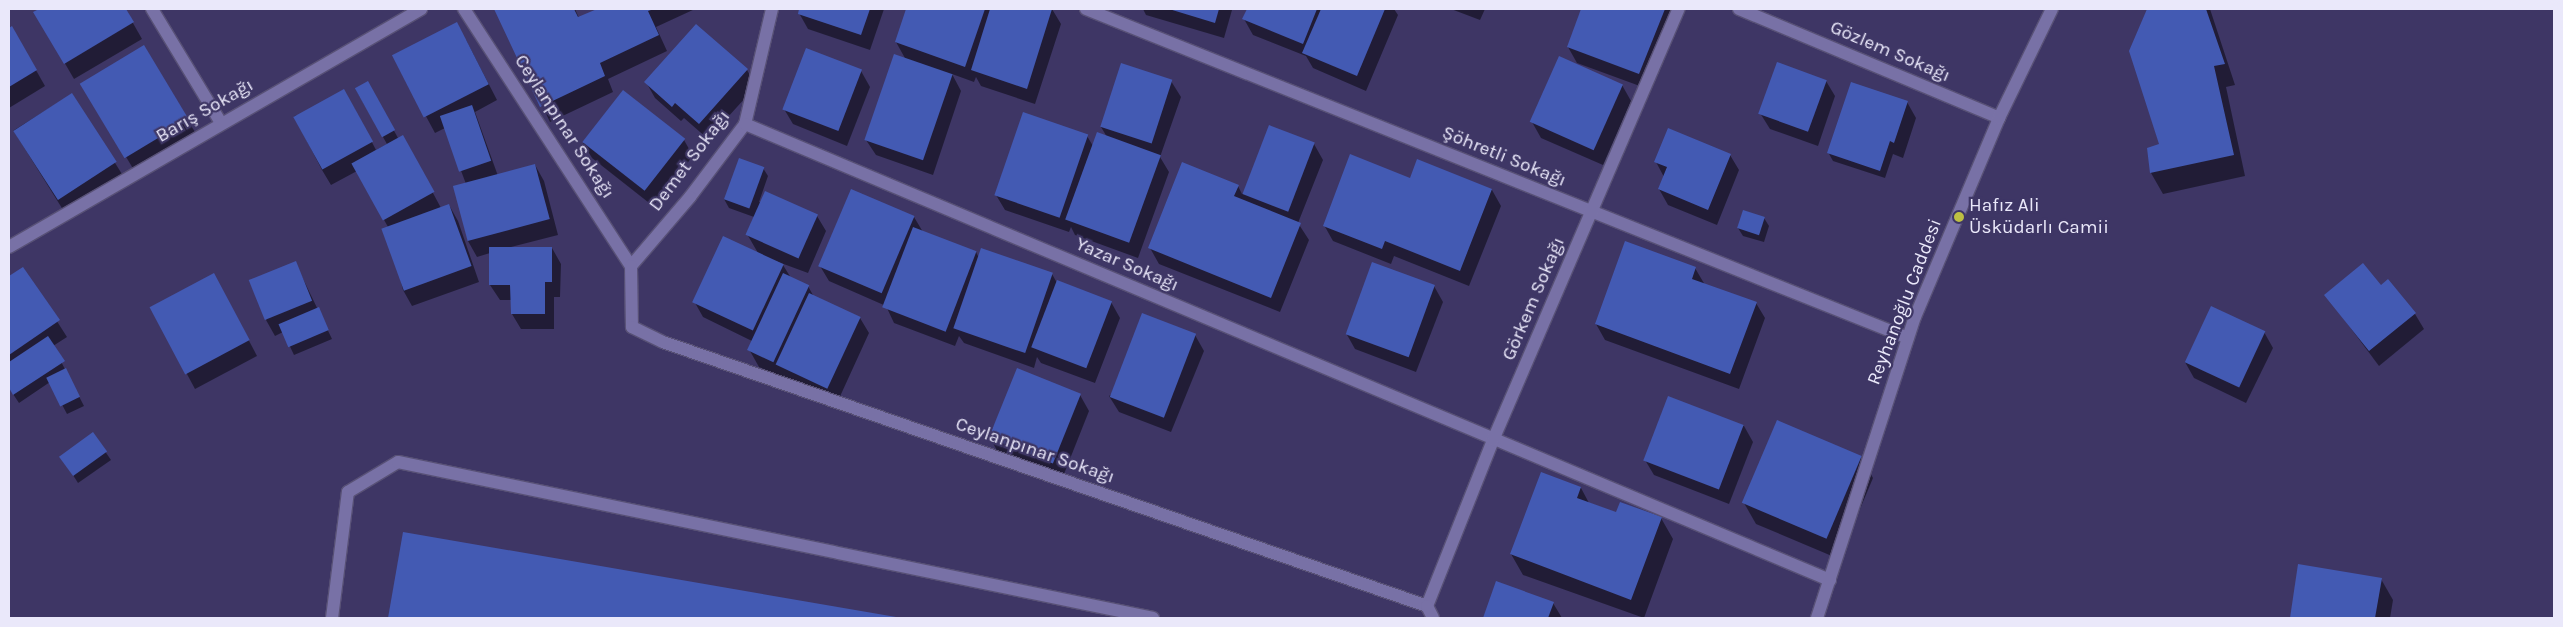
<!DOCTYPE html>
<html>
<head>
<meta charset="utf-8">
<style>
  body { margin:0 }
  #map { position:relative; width:2563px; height:627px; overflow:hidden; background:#3e3665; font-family:Karla,sans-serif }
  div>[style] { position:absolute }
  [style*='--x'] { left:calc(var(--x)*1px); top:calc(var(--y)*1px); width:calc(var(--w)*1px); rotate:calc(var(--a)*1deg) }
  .shadow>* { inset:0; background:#0007; transform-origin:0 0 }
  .building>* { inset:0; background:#435ab3; transform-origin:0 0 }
  .roads { filter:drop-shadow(1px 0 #585176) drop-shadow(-1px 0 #585176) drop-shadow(0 1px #585176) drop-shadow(0 -1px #585176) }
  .lane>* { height:12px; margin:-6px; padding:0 6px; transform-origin:6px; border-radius:6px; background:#7871a6 }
  .street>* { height:12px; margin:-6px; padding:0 6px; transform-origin:6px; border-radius:6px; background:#7871a6 }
  .dots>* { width:14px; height:14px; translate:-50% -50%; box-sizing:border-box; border:2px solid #3e3665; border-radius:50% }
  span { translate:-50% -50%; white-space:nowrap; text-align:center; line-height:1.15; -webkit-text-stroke:4.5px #3e3665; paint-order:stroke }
  .street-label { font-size:19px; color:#eae8fa }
  .poi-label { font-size:19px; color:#eae8fa }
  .left { translate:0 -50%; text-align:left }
  .frame { position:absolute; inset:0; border:10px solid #eae8fa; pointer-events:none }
</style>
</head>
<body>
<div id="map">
  <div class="shadow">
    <i style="clip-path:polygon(41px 9px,125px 9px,142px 39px,74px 79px,35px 12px)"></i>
    <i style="clip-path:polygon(495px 9px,575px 9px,579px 18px,601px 9px,695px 9px,656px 27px,667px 51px,608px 79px,613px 92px,550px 122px)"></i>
    <i style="clip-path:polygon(800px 9px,884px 9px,870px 50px,808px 29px,799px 13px)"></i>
    <i style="clip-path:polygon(908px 9px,1052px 9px,1061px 24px,1035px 104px,981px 86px,976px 77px,974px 82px,952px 74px,961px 91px,933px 175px,876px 155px,866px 140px,906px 60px,896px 42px)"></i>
    <i style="clip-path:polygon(1143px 9px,1231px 9px,1232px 10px,1224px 38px,1146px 15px)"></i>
    <i style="clip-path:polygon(1248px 9px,1394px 9px,1398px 15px,1366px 91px,1313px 68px,1306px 56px,1253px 35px,1244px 19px)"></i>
    <i style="clip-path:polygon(1451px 9px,1485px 9px,1480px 20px)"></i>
    <i style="clip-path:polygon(1583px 9px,1670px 9px,1676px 18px,1648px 89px,1577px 63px,1568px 47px)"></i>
    <i style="clip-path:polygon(2149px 9px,2210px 9px,2235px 85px,2226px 87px,2245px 176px,2163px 194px,2151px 173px,2160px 145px,2130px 51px)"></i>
    <i style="clip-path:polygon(12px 28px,45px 86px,9px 108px,9px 30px)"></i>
    <i style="clip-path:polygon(466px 40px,497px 100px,475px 112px,498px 176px,535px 165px,544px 181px,558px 235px,511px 247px,552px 248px,561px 264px,560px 297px,554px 297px,554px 329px,521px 329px,512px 314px,512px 300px,500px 300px,490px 285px,490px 253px,477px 257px,468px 241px,466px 184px,445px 128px,435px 133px,394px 57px)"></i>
    <i style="left:144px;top:47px;width:104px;height:72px;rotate:59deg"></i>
    <i style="clip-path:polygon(747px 70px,756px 86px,708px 139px,684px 118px,681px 121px,655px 98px,646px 82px)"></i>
    <i style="clip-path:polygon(861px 71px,870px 87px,847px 146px,793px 124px,784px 109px)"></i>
    <i style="clip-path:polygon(1171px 81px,1181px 97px,1160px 157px,1169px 172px,1138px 258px,1075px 235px,1071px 227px,1069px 232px,1005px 210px,996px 195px,1087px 136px,1093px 146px,1107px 137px,1101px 127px)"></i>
    <i style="clip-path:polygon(1826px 81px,1835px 96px,1818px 146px,1770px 129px,1760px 113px)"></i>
    <i style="clip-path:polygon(368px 83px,398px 138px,411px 152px,441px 208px,449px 205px,458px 221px,479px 282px,412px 306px,403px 290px,388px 227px,357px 171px,331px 185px,322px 170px,294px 116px,353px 106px,376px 150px,387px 144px,356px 90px)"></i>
    <i style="clip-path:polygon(1622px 85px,1631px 101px,1603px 165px,1541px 138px,1532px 122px)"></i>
    <i style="left:72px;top:94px;width:99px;height:69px;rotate:58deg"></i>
    <i style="clip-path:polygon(1907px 102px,1916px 118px,1903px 158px,1893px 154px,1885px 178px,1833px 161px,1828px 152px)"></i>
    <i style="clip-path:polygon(684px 140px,693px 156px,653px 206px,592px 158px,583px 143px)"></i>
    <i style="clip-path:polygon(1314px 144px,1323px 160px,1298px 223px,1309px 240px,1280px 312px,1159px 264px,1150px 248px,1238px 186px,1242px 194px)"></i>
    <i style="clip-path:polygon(1730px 155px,1739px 170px,1717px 225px,1668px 205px,1659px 189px,1664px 177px,1656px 162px)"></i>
    <i style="clip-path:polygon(1418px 161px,1492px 190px,1501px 206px,1469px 286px,1394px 256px,1391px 264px,1333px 241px,1324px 225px,1411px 180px)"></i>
    <i style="clip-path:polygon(763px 168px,768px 176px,759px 202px,817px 216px,826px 231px,808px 273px,770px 259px,783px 265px,791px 278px,808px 286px,814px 297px,860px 318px,869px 333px,837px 403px,788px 381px,784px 375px,783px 377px,759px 367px,750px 351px,754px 342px,703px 317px,694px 301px,758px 253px,747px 234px,754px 217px,729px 208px,724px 199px)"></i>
    <i style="clip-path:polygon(914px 217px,923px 232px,976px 252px,979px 258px,1052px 274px,1057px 283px,1111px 302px,1120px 318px,1095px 383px,1041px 363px,1037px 357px,1034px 368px,964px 343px,959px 336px,955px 346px,894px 323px,886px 306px,829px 281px,820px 266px)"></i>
    <i style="clip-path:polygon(1764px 218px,1769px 226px,1764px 242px,1743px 236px,1738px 228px)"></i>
    <i style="clip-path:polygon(295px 262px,332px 339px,294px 355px,283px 332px,275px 336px,266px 320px)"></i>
    <i style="clip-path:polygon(23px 268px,67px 337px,53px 346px,84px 406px,67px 414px,50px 382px,19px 403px,9px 388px,9px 278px)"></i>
    <i style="clip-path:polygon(1695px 268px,1705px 285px,1756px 303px,1765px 318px,1739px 389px,1605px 340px,1596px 324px)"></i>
    <i style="clip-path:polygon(1434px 286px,1443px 302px,1416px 372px,1355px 349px,1346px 333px)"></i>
    <i style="clip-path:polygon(2380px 286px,2415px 314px,2424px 329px,2379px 366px,2326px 295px)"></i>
    <i style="clip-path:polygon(222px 290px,257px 356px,195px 389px,151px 307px)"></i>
    <i style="clip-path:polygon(2264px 332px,2273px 348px,2246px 403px,2194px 378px,2185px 362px)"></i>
    <i style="clip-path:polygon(1195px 335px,1204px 351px,1171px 432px,1119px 412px,1109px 396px)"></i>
    <i style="clip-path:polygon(1080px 395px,1089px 411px,1062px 479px,999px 454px,990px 438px)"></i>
    <i style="clip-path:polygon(1668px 398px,1744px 426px,1753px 442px,1729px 504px,1654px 475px,1645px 460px)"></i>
    <i style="clip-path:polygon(93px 434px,111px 460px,78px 483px,66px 464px)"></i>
    <i style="clip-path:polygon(1861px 457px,1873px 478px,1839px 559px,1756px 524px,1744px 503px)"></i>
    <i style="clip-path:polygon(1542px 474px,1581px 488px,1589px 503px,1617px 513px,1661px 518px,1673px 539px,1644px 618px,1523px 575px,1511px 554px)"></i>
    <i style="clip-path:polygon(404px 534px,894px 618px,390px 618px)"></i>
    <i style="clip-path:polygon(2299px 566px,2381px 579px,2393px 600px,2390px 618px,2291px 618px)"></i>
    <i style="clip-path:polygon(1497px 582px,1553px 603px,1562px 618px,1484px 618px)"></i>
  </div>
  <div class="building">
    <i style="clip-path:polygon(39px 9px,126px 9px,134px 22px,64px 64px,33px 12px)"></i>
    <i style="clip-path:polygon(494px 9px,574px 9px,578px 17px,597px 9px,654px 9px,648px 11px,659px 35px,600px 63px,605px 76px,540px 107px)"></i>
    <i style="clip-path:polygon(799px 9px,870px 9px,861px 35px,798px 14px)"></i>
    <i style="clip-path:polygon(906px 9px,985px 9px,965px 67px,895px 42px)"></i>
    <i style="clip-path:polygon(990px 9px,1052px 9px,1027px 89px,971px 70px)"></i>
    <i style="clip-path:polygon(1169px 9px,1219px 9px,1215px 23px)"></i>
    <i style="clip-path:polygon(1247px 9px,1317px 9px,1303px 44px,1242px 19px)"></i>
    <i style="clip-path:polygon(1321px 9px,1385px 9px,1357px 76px,1302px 53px)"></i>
    <i style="clip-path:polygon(1581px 9px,1665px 9px,1639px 74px,1567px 47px)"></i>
    <i style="clip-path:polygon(2147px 9px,2206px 9px,2225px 64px,2214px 66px,2234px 155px,2150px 173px,2147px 148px,2159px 144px,2129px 51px)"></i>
    <i style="left:457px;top:22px;width:70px;height:73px;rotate:63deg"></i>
    <i style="clip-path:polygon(696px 24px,748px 69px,699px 124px,675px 103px,672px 107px,644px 82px)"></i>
    <i style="clip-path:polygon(12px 26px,37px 70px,9px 87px,9px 28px)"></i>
    <i style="left:144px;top:45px;width:87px;height:75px;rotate:59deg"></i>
    <i style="left:806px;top:48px;width:60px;height:66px;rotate:21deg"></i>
    <i style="left:894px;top:54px;width:62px;height:91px;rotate:19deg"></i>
    <i style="left:1559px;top:56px;width:70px;height:72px;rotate:24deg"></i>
    <i style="left:1777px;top:62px;width:53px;height:55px;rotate:20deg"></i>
    <i style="left:1121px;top:63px;width:54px;height:67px;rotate:18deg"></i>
    <i style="left:368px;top:81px;width:56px;height:15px;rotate:61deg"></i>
    <i style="clip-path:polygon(1851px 82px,1908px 101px,1894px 143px,1890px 141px,1880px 171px,1827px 153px)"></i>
    <i style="left:344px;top:89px;width:60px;height:58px;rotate:61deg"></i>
    <i style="left:623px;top:90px;width:79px;height:66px;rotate:38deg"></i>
    <i style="left:72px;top:93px;width:82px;height:70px;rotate:57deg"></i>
    <i style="left:472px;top:105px;width:59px;height:34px;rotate:71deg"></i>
    <i style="left:1023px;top:112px;width:69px;height:88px;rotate:19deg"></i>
    <i style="left:1269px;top:125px;width:49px;height:74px;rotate:21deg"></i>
    <i style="clip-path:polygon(1668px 128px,1731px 154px,1708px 210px,1658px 189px,1667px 167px,1654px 162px)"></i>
    <i style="left:1097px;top:132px;width:68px;height:93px;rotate:20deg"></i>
    <i style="left:403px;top:135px;width:65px;height:59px;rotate:61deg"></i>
    <i style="clip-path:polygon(1350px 154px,1410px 178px,1417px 159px,1492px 189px,1460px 271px,1385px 241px,1382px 249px,1323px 226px)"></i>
    <i style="left:739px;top:158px;width:27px;height:44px;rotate:20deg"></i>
    <i style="clip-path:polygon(1182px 162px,1239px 185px,1234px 196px,1301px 223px,1271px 298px,1148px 248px)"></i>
    <i style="left:535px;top:164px;width:57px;height:85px;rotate:75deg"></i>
    <i style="left:851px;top:189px;width:69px;height:84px;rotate:23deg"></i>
    <i style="left:765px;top:191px;width:58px;height:48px;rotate:24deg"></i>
    <i style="left:449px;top:204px;width:66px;height:72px;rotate:70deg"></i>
    <i style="left:1743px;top:210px;width:23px;height:19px;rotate:18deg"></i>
    <i style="left:913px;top:227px;width:68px;height:86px;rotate:21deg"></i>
    <i style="left:723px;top:236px;width:67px;height:73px;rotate:25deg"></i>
    <i style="clip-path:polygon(1625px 241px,1696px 267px,1692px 279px,1757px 302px,1730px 374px,1595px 324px)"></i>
    <i style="clip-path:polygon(489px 247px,552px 247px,552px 282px,545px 282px,545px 314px,511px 314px,510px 285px,489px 285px)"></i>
    <i style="left:981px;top:248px;width:76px;height:85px;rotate:19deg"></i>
    <i style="left:296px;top:261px;width:43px;height:51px;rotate:68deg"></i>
    <i style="left:1372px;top:262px;width:67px;height:77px;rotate:20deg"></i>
    <i style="clip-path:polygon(2363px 263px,2381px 285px,2388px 279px,2416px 313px,2369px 351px,2324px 295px)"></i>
    <i style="clip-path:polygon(23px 267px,60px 320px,9px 355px,9px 276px)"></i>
    <i style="left:214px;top:273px;width:76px;height:73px;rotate:62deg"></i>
    <i style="left:783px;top:273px;width:29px;height:85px;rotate:25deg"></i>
    <i style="left:1057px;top:280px;width:59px;height:72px;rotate:21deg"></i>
    <i style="left:809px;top:293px;width:57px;height:79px;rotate:25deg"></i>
    <i style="left:2211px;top:306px;width:60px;height:62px;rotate:25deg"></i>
    <i style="left:319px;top:307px;width:25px;height:44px;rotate:67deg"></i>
    <i style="left:1142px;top:313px;width:58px;height:90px;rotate:21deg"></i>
    <i style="clip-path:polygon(48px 336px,65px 361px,13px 395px,9px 388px,9px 362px)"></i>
    <i style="left:66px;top:368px;width:32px;height:22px;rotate:64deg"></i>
    <i style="left:1017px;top:368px;width:69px;height:75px;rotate:22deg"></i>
    <i style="left:1668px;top:396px;width:81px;height:69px;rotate:21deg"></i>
    <i style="left:1777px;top:420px;width:92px;height:90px;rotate:23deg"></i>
    <i style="left:93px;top:432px;width:24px;height:42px;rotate:54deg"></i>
    <i style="clip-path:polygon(1541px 472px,1581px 487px,1577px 498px,1616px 512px,1620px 502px,1662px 517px,1631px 600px,1510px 554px)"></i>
    <i style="clip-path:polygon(403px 532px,896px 617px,896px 618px,388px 618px)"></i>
    <i style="clip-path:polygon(2298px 564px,2382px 578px,2375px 618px,2290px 618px)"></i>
    <i style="clip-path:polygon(1496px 581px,1554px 602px,1548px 618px,1483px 618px)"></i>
  </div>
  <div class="roads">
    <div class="lane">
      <i style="--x:332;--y:618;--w:127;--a:-82.8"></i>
      <i style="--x:348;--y:492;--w:58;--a:-31"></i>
      <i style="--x:398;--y:462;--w:771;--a:11.67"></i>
    </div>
    <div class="street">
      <i style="--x:152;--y:9;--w:133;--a:58.8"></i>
      <i style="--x:464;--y:9;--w:306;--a:57"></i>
      <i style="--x:772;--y:9;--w:118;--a:103.2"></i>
      <i style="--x:745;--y:124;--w:91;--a:127"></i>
      <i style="--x:690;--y:197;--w:91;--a:130.5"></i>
      <i style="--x:631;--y:266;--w:61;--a:89.1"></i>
      <i style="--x:632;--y:327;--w:34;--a:26"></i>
      <i style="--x:663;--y:342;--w:808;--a:19.06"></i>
      <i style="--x:1086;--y:9;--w:885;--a:21.81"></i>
      <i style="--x:1739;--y:9;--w:282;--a:22.7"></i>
      <i style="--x:745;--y:124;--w:1177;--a:22.8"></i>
      <i style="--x:9;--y:247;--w:476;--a:-30"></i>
      <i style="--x:1427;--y:606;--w:179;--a:-68.3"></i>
      <i style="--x:1493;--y:440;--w:469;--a:-66.7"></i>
      <i style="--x:1427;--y:606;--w:13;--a:63"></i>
      <i style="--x:1817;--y:618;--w:317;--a:-72"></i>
      <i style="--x:1915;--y:317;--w:216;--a:-67.1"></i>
      <i style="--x:1999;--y:118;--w:121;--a:-64.1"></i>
    </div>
  </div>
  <div class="dots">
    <i style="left:1959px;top:217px;background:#bdbf43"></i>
  </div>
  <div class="street-label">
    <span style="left:1890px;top:52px;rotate:23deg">Gözlem Sokağı</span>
    <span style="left:205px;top:111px;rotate:-30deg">Barış Sokağı</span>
    <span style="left:564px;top:127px;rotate:57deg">Ceylanpınar Sokağı</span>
    <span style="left:1504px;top:157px;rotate:22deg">Şöhretli Sokağı</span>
    <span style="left:690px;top:161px;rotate:-53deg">Demet Sokağı</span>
    <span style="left:1127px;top:265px;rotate:23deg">Yazar Sokağı</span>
    <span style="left:1534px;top:299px;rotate:-67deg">Görkem Sokağı</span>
    <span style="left:1905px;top:302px;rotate:-69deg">Reyhanoğlu Caddesi</span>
    <span style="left:1035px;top:451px;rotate:19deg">Ceylanpınar Sokağı</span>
  </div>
  <div class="poi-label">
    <span class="left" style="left:1969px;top:217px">Hafız Ali<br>Üsküdarlı Camii</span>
  </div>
  <div class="frame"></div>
</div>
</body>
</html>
